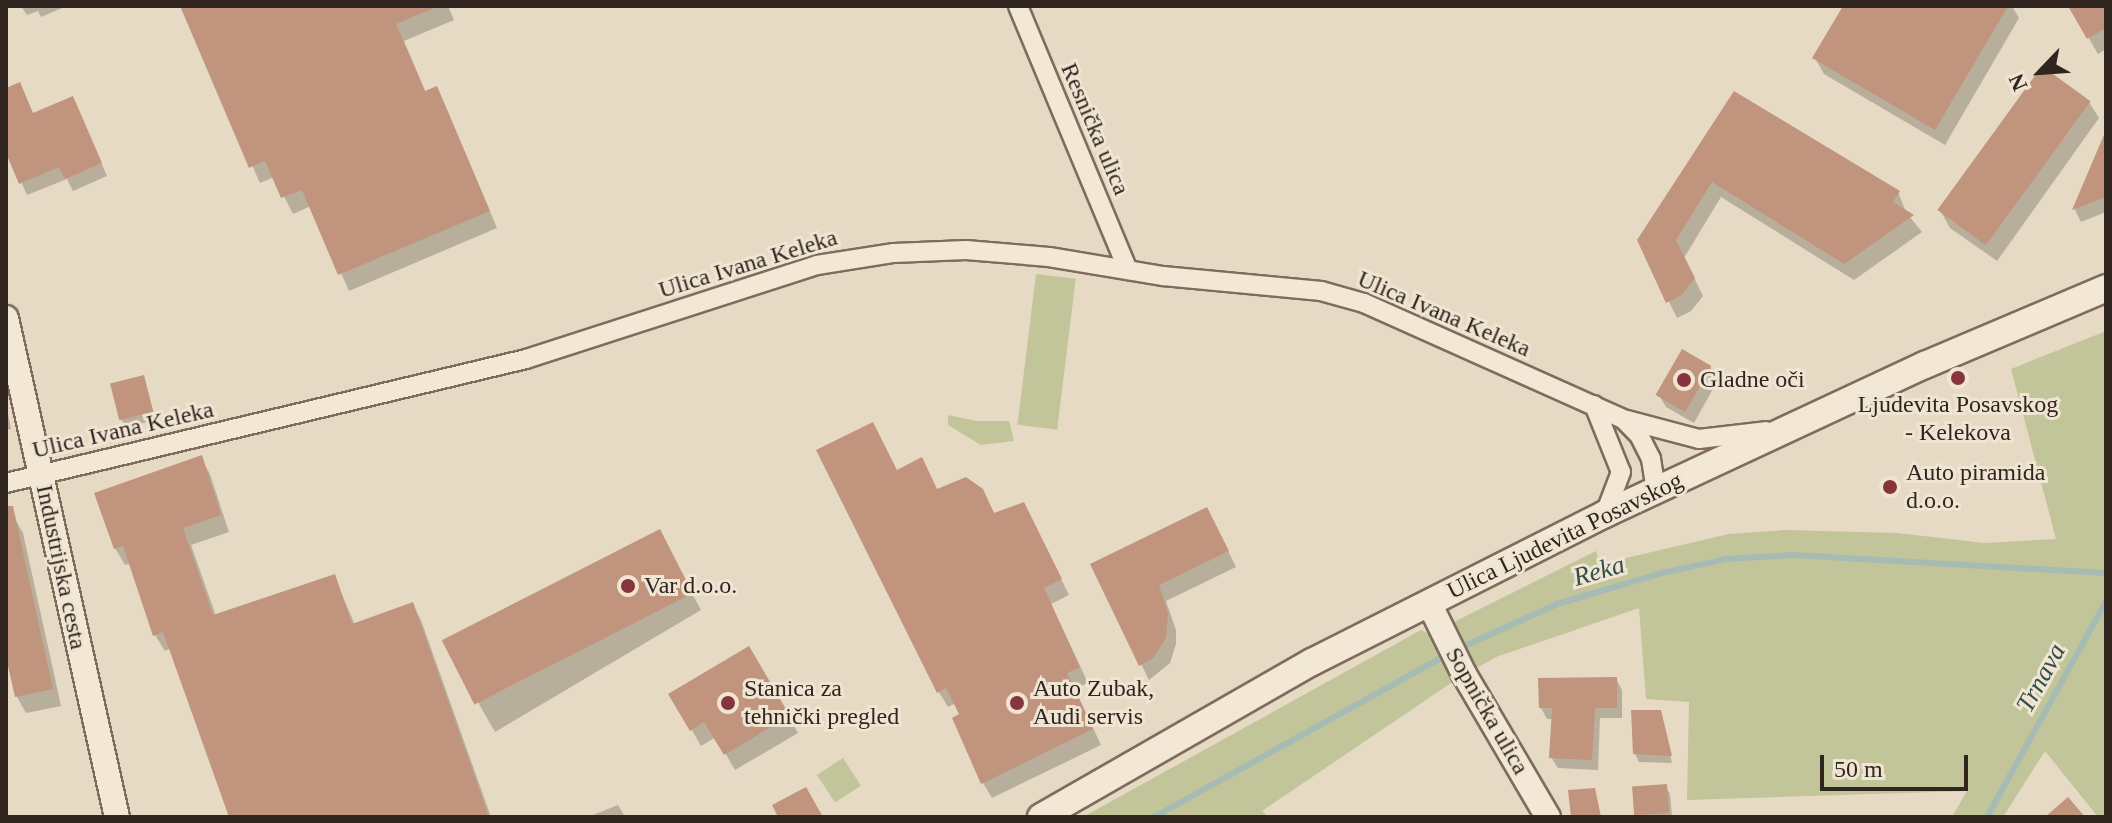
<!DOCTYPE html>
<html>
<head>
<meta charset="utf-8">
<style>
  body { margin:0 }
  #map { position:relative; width:2112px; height:823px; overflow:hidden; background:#e7dac4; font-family:"Times New Roman",serif }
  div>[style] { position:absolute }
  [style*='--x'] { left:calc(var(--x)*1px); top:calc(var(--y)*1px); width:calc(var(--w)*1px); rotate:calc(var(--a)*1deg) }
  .green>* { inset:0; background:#c2c499; transform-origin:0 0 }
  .shadow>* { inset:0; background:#0003 }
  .stream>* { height:6px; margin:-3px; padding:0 3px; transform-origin:3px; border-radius:3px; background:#a5bbb3 }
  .building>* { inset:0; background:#c1947e; transform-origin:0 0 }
  .roads { filter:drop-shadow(2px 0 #7f6c5d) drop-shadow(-2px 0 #7f6c5d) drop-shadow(0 2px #7f6c5d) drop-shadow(0 -2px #7f6c5d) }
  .minor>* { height:18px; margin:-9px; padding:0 9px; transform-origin:9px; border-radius:9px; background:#f3e8d6 }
  .tertiary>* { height:24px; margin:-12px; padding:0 12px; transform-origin:12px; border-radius:12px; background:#f3e8d6 }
  .secondary>* { height:26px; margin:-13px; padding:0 13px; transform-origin:13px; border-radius:13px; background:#f3e8d6 }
  .dots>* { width:22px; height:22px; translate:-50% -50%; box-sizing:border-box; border:4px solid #f0e5d2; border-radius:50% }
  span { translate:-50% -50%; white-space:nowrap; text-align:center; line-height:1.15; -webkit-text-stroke:6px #f0e5d2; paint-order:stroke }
  .street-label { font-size:24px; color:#31261f }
  .poi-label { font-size:24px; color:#31261f }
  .left { translate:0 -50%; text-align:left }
  .water-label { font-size:26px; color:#304f4b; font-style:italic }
  .frame { position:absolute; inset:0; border:8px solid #31261f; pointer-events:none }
  .north { position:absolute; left:2000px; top:32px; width:80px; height:80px; -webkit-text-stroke:6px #f0e5d2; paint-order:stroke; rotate:245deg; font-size:22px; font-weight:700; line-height:32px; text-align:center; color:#31261f }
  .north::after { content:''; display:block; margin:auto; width:28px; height:36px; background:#31261f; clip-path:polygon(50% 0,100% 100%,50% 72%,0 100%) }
  .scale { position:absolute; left:1820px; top:755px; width:148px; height:36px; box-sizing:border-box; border:4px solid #31261f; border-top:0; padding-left:10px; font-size:24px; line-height:28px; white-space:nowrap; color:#31261f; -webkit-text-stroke:6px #f0e5d2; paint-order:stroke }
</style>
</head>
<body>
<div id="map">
  <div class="green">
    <i style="left:1036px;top:274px;width:40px;height:152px;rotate:7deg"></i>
    <i style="clip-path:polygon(2106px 331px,2106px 817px,2098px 817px,2045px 751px,2003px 817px,1952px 817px,1967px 791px,1687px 800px,1689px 702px,1646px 699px,1639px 608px,1496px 657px,1473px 670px,1450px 624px,1596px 551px,1600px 564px,1729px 534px,1786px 530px,1897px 533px,1985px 543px,2056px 539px,2011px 369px)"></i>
    <i style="clip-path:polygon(948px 415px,976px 421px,1009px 421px,1014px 441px,981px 445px,948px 425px)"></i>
    <i style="clip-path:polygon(1421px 630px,1428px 633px,1454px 681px,1262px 811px,1268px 817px,1083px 817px)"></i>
    <i style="left:843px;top:758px;width:33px;height:31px;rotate:57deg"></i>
  </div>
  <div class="shadow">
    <i style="clip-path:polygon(21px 6px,67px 6px,41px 17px,38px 11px,27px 15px)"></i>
    <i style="clip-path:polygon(182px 6px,448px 6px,454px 20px,404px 41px,426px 93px,436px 89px,445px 105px,497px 228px,349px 291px,311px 206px,293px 214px,274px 177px,260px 183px)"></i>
    <i style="clip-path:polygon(1845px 6px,2012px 6px,2019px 18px,1945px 145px,1824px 74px,1815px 58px)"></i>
    <i style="clip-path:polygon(2070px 6px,2106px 6px,2106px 49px,2098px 54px)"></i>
    <i style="clip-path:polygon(6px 90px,34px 115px,79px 111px,107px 176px,73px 191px,67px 179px,27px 195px,6px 148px)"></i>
    <i style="clip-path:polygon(1734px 94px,1898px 192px,1906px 212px,1922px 232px,1854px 280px,1721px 197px,1684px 258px,1703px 296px,1691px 311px,1677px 318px,1639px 240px)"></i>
    <i style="clip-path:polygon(2089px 102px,2099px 118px,1997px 261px,1950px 228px,1941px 212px)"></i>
    <i style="clip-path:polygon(2106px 156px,2106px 212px,2081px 222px,2075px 210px,2095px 161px)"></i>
    <i style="clip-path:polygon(1711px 368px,1718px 380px,1694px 423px,1666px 407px,1659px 395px)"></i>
    <i style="clip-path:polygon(143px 377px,156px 420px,126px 427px,121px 419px)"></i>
    <i style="clip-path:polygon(6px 404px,11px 429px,6px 430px)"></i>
    <i style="clip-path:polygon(201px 458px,210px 474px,229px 532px,191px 545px,216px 616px,334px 576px,355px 625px,412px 604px,421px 620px,491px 817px,231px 817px,171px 648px,165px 651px,155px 635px,131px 563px,125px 565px,115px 548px)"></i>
    <i style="clip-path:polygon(897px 472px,938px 491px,991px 507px,995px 515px,1032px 520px,1069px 595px,1051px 604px,1088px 683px,1075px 689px,1101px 745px,992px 798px,983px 783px,956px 703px,948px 707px,939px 692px)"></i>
    <i style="clip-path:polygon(14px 517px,23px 533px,61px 706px,26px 713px,17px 697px,6px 648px,6px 519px)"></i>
    <i style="clip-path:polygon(1215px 524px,1236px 567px,1166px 601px,1176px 630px,1176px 644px,1170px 663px,1149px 680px,1092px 565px)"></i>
    <i style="clip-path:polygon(668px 548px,701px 610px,495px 732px,451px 655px)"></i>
    <i style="clip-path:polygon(749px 649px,798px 733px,735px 770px,716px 737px,701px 746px,671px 694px)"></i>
    <i style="clip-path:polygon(1616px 679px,1622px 690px,1622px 718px,1600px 718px,1598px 770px,1558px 768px,1551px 757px,1553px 719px,1547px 719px,1541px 708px)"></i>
    <i style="clip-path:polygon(1660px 712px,1672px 763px,1639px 762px,1635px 754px)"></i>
    <i style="clip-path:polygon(1666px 787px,1670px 794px,1672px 817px,1637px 817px,1635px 789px)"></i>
    <i style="clip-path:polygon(618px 805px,625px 817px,588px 817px)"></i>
  </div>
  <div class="stream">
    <i style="--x:1458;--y:649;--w:109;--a:-24.4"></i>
    <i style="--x:1557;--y:604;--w:109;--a:-16.4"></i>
    <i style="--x:1662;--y:573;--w:66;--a:-12.3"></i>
    <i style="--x:1726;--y:559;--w:67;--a:-3.4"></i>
    <i style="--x:1793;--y:555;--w:314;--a:3.3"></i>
    <i style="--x:1154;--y:817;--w:336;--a:-29"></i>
    <i style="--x:1987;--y:817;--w:247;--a:-61.1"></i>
  </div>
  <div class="building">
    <i style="clip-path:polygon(180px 6px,439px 6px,396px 24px,425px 91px,437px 86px,490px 211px,338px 275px,302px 190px,281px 198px,265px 161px,249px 168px)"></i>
    <i style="clip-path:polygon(1843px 6px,2008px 6px,1935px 130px,1812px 58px)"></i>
    <i style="clip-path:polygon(2068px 6px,2106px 6px,2106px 28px,2087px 39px)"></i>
    <i style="left:2042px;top:66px;width:60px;height:178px;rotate:36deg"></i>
    <i style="clip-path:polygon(20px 82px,33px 113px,73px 96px,102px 163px,65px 179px,59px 167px,19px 184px,6px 153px,6px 88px)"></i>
    <i style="clip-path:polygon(1734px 91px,1900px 191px,1893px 202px,1914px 215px,1844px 264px,1712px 182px,1676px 240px,1695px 278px,1682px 295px,1666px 303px,1637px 240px)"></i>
    <i style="clip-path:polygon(2106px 130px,2106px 197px,2072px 210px)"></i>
    <i style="left:1682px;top:349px;width:34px;height:53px;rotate:30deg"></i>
    <i style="left:144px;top:375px;width:38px;height:35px;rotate:76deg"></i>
    <i style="clip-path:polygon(873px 422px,897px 470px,922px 457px,937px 489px,966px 477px,983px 489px,994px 513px,1024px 502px,1062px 579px,1044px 588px,1080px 667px,1067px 673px,1093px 729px,981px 784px,952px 718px,959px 714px,946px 688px,937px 693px,816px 450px)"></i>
    <i style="clip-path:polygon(202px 455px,221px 515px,183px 528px,213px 615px,335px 574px,352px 624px,413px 602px,489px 817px,229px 817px,163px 632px,153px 636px,123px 546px,114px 549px,94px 493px)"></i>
    <i style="clip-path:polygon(6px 506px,13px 506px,53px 689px,15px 697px,6px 657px)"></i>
    <i style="clip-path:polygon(1207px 507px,1229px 551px,1159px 585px,1168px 613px,1166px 638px,1153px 658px,1139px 666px,1090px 564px)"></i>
    <i style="left:660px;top:529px;width:72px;height:245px;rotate:63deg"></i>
    <i style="clip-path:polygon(749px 646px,790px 716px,724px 755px,704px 722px,690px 731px,668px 694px)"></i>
    <i style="clip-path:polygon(1617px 677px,1617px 708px,1595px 708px,1592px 760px,1549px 758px,1552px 708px,1539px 708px,1538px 678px)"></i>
    <i style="clip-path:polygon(1631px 710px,1661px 710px,1672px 756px,1633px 754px)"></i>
    <i style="left:1667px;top:784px;width:29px;height:35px;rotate:86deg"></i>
    <i style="clip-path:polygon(806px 787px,823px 817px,778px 817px,772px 805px)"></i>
    <i style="clip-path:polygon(1595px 788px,1601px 817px,1571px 817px,1568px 790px)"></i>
    <i style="clip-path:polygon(2068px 797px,2085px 817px,2045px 817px)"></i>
  </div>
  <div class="roads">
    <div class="minor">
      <i style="--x:1018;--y:6;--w:286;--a:67.4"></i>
      <i style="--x:1594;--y:405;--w:72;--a:68.1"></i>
      <i style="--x:1621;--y:472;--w:45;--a:110.9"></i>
      <i style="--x:1627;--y:420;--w:74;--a:14.8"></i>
      <i style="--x:1699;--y:439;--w:67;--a:-6.8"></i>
      <i style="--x:6;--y:483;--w:535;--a:-13.41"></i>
      <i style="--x:526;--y:359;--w:306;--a:-17.9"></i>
      <i style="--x:817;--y:265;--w:78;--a:-8.9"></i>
      <i style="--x:894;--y:253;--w:72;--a:-2.4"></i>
      <i style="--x:966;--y:250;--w:83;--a:4.8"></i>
      <i style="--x:1049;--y:257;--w:116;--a:9.5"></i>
      <i style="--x:1163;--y:276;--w:159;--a:5.4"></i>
      <i style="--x:1321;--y:291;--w:45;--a:15.6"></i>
      <i style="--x:1364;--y:303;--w:284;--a:24.1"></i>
      <i style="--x:1623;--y:419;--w:23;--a:45"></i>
      <i style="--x:1639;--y:435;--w:27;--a:63"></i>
      <i style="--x:1651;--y:459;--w:31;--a:81"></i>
    </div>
    <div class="tertiary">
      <i style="--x:6;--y:318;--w:511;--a:77.46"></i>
      <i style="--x:1429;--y:603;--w:79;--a:63.8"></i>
      <i style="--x:1464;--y:674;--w:166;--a:59.6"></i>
    </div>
    <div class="secondary">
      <i style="--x:1041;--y:817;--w:312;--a:-29.8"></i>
      <i style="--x:1312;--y:662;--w:328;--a:-26.8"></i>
      <i style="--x:1605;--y:514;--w:353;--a:-25"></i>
      <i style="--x:1925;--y:365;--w:197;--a:-23"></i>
    </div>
  </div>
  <div class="dots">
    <i style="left:1958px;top:378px;background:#86353c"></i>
    <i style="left:1684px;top:380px;background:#86353c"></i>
    <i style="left:1890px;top:487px;background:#86353c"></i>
    <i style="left:628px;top:586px;background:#86353c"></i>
    <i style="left:728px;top:703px;background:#86353c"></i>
    <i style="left:1017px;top:703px;background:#86353c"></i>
  </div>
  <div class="street-label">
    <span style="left:1095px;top:129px;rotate:67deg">Resnička ulica</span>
    <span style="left:748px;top:264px;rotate:-17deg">Ulica Ivana Keleka</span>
    <span style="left:1444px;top:314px;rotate:23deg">Ulica Ivana Keleka</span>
    <span style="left:123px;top:430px;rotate:-13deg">Ulica Ivana Keleka</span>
    <span style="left:1565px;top:536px;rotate:-26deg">Ulica Ljudevita Posavskog</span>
    <span style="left:61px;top:567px;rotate:78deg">Industrijska cesta</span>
    <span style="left:1487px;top:711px;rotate:60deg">Sopnička ulica</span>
  </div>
  <div class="poi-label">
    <span class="left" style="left:1700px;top:380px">Gladne oči</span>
    <span style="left:1958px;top:419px">Ljudevita Posavskog<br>- Kelekova</span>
    <span class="left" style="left:1906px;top:487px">Auto piramida<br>d.o.o.</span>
    <span class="left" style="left:644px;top:586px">Var d.o.o.</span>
    <span class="left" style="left:744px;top:703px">Stanica za<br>tehnički pregled</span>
    <span class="left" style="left:1033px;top:703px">Auto Zubak,<br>Audi servis</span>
  </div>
  <div class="water-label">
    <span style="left:1599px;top:571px;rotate:-16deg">Reka</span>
    <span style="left:2041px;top:678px;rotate:-61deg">Trnava</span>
  </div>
  <div class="frame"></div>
  <div class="north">N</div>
  <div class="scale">50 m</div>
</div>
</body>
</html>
